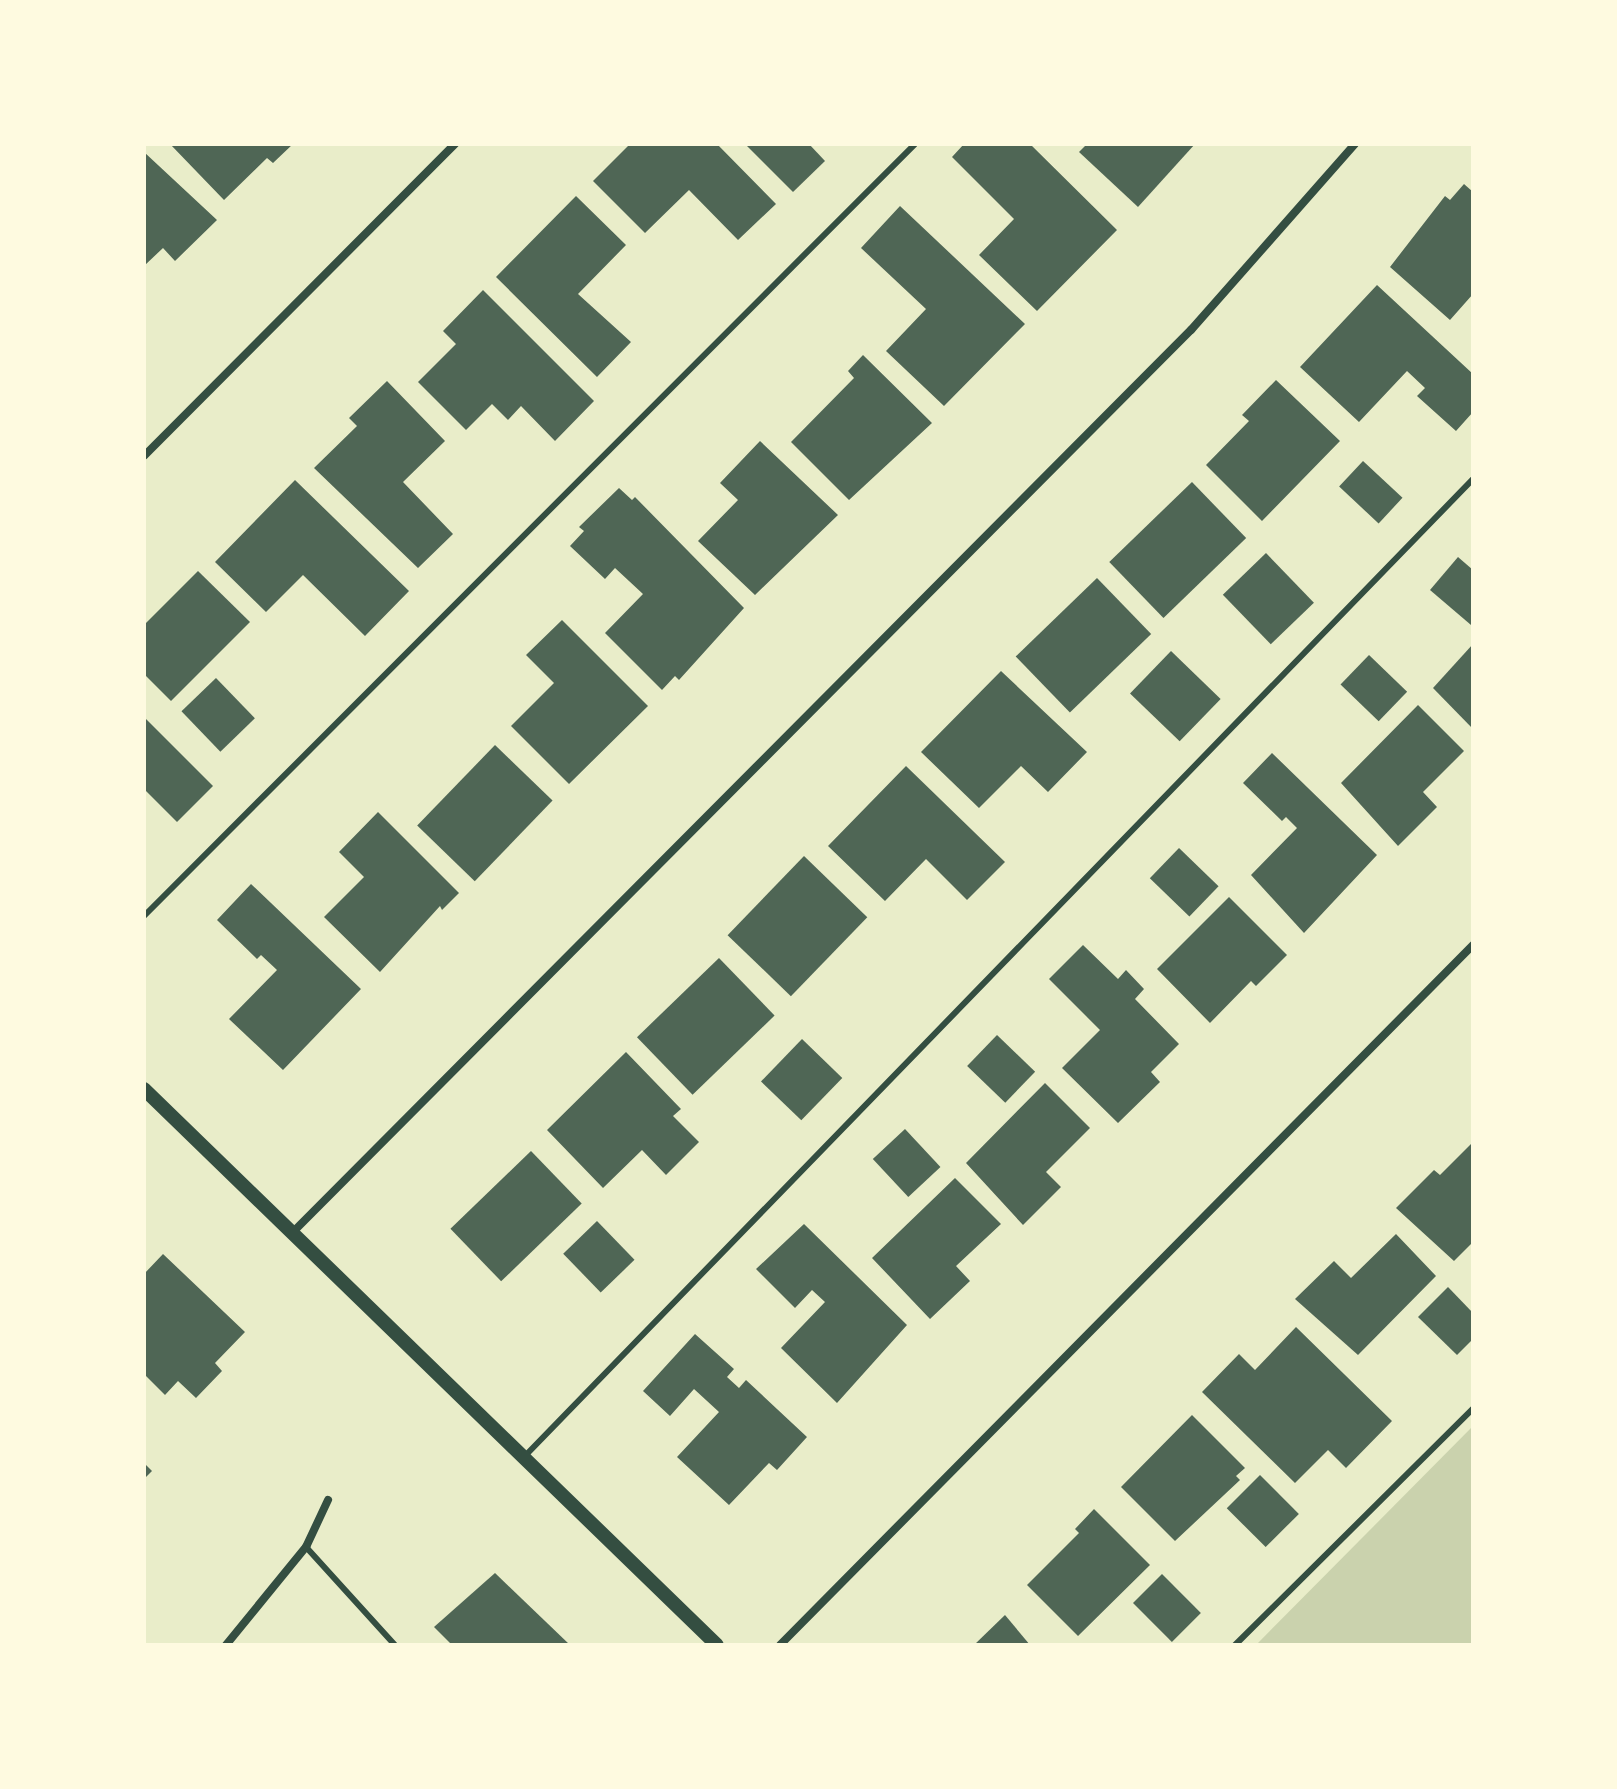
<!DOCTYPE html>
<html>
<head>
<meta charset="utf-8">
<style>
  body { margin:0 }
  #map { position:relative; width:1617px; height:1789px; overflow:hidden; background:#e9edc9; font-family:Quicksand,sans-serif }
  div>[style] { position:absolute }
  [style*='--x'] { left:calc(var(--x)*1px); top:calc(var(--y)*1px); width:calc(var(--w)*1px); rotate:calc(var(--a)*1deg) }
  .green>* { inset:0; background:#cad2ad }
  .building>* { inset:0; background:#4f6655; transform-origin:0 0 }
  .service>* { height:6px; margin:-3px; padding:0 3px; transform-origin:3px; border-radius:3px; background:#344e41 }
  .minor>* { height:8px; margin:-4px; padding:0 4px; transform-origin:4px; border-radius:4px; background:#344e41 }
  .tertiary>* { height:14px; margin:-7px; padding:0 7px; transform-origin:7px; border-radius:7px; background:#344e41 }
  span { translate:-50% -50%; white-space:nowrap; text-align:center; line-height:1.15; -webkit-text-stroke:7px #fefae0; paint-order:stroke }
  .frame { position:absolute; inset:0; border:146px solid #fefae0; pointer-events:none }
</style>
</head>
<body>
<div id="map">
  <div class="green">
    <i style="clip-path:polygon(1473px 1426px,1473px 1645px,1256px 1645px)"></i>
  </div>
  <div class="building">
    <i style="clip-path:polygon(170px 144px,293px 144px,273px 163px,267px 158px,224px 200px)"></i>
    <i style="clip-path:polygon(630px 144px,717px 144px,776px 204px,738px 240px,689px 190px,645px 233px,593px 181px)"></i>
    <i style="clip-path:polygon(745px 144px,809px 144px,825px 161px,793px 192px)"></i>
    <i style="clip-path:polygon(964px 144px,1030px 144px,1117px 230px,1037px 311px,979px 255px,1014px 219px,952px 157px)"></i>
    <i style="clip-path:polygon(1087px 144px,1195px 144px,1138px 207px,1079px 152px)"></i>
    <i style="clip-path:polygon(144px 152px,217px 220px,175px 261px,163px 248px,144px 266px)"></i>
    <i style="clip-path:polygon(1464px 184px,1473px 192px,1473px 294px,1450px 320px,1390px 267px,1445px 196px,1450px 200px)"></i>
    <i style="clip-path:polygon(576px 196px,626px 245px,578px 294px,631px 342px,597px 377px,496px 277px)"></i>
    <i style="clip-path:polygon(900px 206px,1025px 324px,944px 406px,886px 351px,926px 309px,861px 248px)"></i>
    <i style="clip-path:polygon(1377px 285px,1473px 374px,1473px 412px,1456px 431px,1417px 396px,1425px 388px,1407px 371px,1359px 422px,1300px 367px)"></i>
    <i style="clip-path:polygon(483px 290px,594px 401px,555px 441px,521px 406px,508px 420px,492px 404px,466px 430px,418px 382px,456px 344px,443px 331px)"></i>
    <i style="clip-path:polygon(863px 355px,932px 423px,849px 500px,791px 442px,854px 378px,848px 371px)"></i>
    <i style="clip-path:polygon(1276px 380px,1340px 441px,1262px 521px,1206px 465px,1249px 421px,1242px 415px)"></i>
    <i style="clip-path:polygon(387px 381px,445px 441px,403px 482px,453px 534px,418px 568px,314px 468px,357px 426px,349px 418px)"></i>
    <i style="clip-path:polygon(760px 441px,838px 515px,755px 595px,698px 541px,738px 500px,720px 483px)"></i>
    <i style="left:1363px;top:461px;width:54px;height:35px;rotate:43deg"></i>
    <i style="clip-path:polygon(295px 480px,409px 591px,365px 636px,303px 575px,266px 612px,215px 562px)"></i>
    <i style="left:1192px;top:482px;width:78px;height:115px;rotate:46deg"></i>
    <i style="clip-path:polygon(619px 488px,632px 500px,635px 497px,744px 608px,679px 680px,675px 676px,662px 690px,605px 633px,643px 594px,615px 568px,605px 579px,570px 546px,584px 531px,579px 527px)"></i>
    <i style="left:1266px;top:553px;width:69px;height:60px;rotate:46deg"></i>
    <i style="clip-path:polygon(1458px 557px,1473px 570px,1471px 625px,1430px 590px)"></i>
    <i style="clip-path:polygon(198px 571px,250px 622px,171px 701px,144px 674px,144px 625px)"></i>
    <i style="left:1097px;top:578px;width:78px;height:113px;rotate:46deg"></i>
    <i style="clip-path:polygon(562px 620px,648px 706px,569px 784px,511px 726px,554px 683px,526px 655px)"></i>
    <i style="clip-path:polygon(1473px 644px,1473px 729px,1433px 688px)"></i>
    <i style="left:1171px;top:651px;width:69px;height:59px;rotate:44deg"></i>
    <i style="left:1369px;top:655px;width:53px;height:41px;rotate:44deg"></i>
    <i style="clip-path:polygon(1001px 671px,1087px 752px,1048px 792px,1021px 766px,979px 808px,921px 752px)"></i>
    <i style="left:216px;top:678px;width:56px;height:48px;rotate:46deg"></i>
    <i style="clip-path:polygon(1418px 705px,1464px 751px,1423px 792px,1437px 807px,1398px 846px,1341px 783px)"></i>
    <i style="clip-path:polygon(144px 717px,213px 786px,177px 822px,144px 789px)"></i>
    <i style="left:495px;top:745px;width:80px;height:112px;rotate:44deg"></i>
    <i style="clip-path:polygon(1272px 753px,1377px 855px,1304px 933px,1251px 875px,1297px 828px,1286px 817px,1282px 821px,1243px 783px)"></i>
    <i style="clip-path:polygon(906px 766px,1005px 862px,967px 900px,926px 859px,885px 901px,828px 846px)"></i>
    <i style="clip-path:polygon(378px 812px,459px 893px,442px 910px,440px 906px,380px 972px,324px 917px,364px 877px,339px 852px)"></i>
    <i style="left:1179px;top:848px;width:55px;height:42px;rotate:44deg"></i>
    <i style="left:804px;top:856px;width:88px;height:110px;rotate:44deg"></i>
    <i style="clip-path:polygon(251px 884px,361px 989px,283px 1070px,229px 1019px,277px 970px,261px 955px,257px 959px,217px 920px)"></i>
    <i style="clip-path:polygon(1229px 897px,1287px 955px,1256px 986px,1251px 981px,1210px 1023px,1157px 969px)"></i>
    <i style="clip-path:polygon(1083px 945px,1118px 979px,1126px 970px,1144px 989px,1135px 999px,1179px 1044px,1151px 1072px,1160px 1082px,1118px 1123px,1062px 1068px,1100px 1030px,1049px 979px)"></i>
    <i style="left:719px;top:958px;width:80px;height:114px;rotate:46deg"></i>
    <i style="left:997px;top:1035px;width:53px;height:43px;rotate:44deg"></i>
    <i style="left:802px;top:1039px;width:56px;height:59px;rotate:44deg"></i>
    <i style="clip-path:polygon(626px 1052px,681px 1109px,673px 1116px,699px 1142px,666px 1175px,642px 1150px,603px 1188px,547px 1130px)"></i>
    <i style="clip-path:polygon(1045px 1083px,1090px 1128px,1046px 1172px,1061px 1187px,1023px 1225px,966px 1163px)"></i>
    <i style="left:905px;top:1129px;width:52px;height:44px;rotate:47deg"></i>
    <i style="clip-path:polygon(1473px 1142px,1473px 1242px,1454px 1261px,1396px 1208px,1434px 1170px,1440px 1175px)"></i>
    <i style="left:531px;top:1151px;width:73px;height:112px;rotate:46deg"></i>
    <i style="clip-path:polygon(955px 1178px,1001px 1224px,956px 1266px,970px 1281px,930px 1319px,872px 1258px)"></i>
    <i style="left:597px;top:1221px;width:54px;height:47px;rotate:46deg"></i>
    <i style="clip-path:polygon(804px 1224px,907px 1325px,837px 1403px,781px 1348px,825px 1302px,812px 1290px,795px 1308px,756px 1269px)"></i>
    <i style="clip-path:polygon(1396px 1234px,1436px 1276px,1358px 1355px,1295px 1299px,1334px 1261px,1351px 1278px)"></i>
    <i style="clip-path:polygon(163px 1254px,245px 1332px,215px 1363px,222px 1371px,196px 1398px,178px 1381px,165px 1395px,144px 1374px,144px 1274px)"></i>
    <i style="clip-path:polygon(1448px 1287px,1473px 1313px,1473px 1339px,1457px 1355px,1418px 1317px)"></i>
    <i style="clip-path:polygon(1296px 1327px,1392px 1421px,1346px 1468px,1328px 1450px,1295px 1483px,1202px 1392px,1239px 1354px,1255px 1370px)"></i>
    <i style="clip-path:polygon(695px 1334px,734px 1369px,727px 1377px,739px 1388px,746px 1380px,807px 1437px,777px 1470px,769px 1463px,729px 1505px,677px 1457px,719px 1412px,694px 1389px,670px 1416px,643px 1391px)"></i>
    <i style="clip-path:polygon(1192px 1415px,1245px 1468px,1236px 1476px,1240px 1480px,1175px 1541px,1121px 1487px)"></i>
    <i style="clip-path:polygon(144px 1463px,152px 1471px,144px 1479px)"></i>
    <i style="left:1260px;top:1475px;width:55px;height:47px;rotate:45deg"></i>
    <i style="clip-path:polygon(1094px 1509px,1150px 1565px,1078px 1636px,1027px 1585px,1079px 1533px,1075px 1529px)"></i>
    <i style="clip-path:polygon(495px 1573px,570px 1645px,452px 1645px,434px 1627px)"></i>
    <i style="left:1162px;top:1574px;width:55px;height:41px;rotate:45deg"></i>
    <i style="clip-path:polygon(1005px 1615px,1030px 1645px,974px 1645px)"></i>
  </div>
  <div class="service">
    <i style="--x:144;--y:916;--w:1091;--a:-45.04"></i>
    <i style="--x:523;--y:1458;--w:1364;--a:-45.86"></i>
    <i style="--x:306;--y:1547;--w:132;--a:47.8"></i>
    <i style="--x:1235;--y:1645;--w:335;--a:-44.8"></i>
  </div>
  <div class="minor">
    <i style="--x:144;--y:456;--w:441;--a:-45.1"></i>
    <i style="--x:291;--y:1234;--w:1276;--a:-45.13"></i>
    <i style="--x:1191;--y:330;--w:248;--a:-48.6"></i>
    <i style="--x:226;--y:1645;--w:127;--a:-50.8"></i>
    <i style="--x:306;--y:1547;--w:52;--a:-64.9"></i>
    <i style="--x:780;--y:1645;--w:985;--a:-45.29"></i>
  </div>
  <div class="tertiary">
    <i style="--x:144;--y:1089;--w:798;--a:44.14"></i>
  </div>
  <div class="frame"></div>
</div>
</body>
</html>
